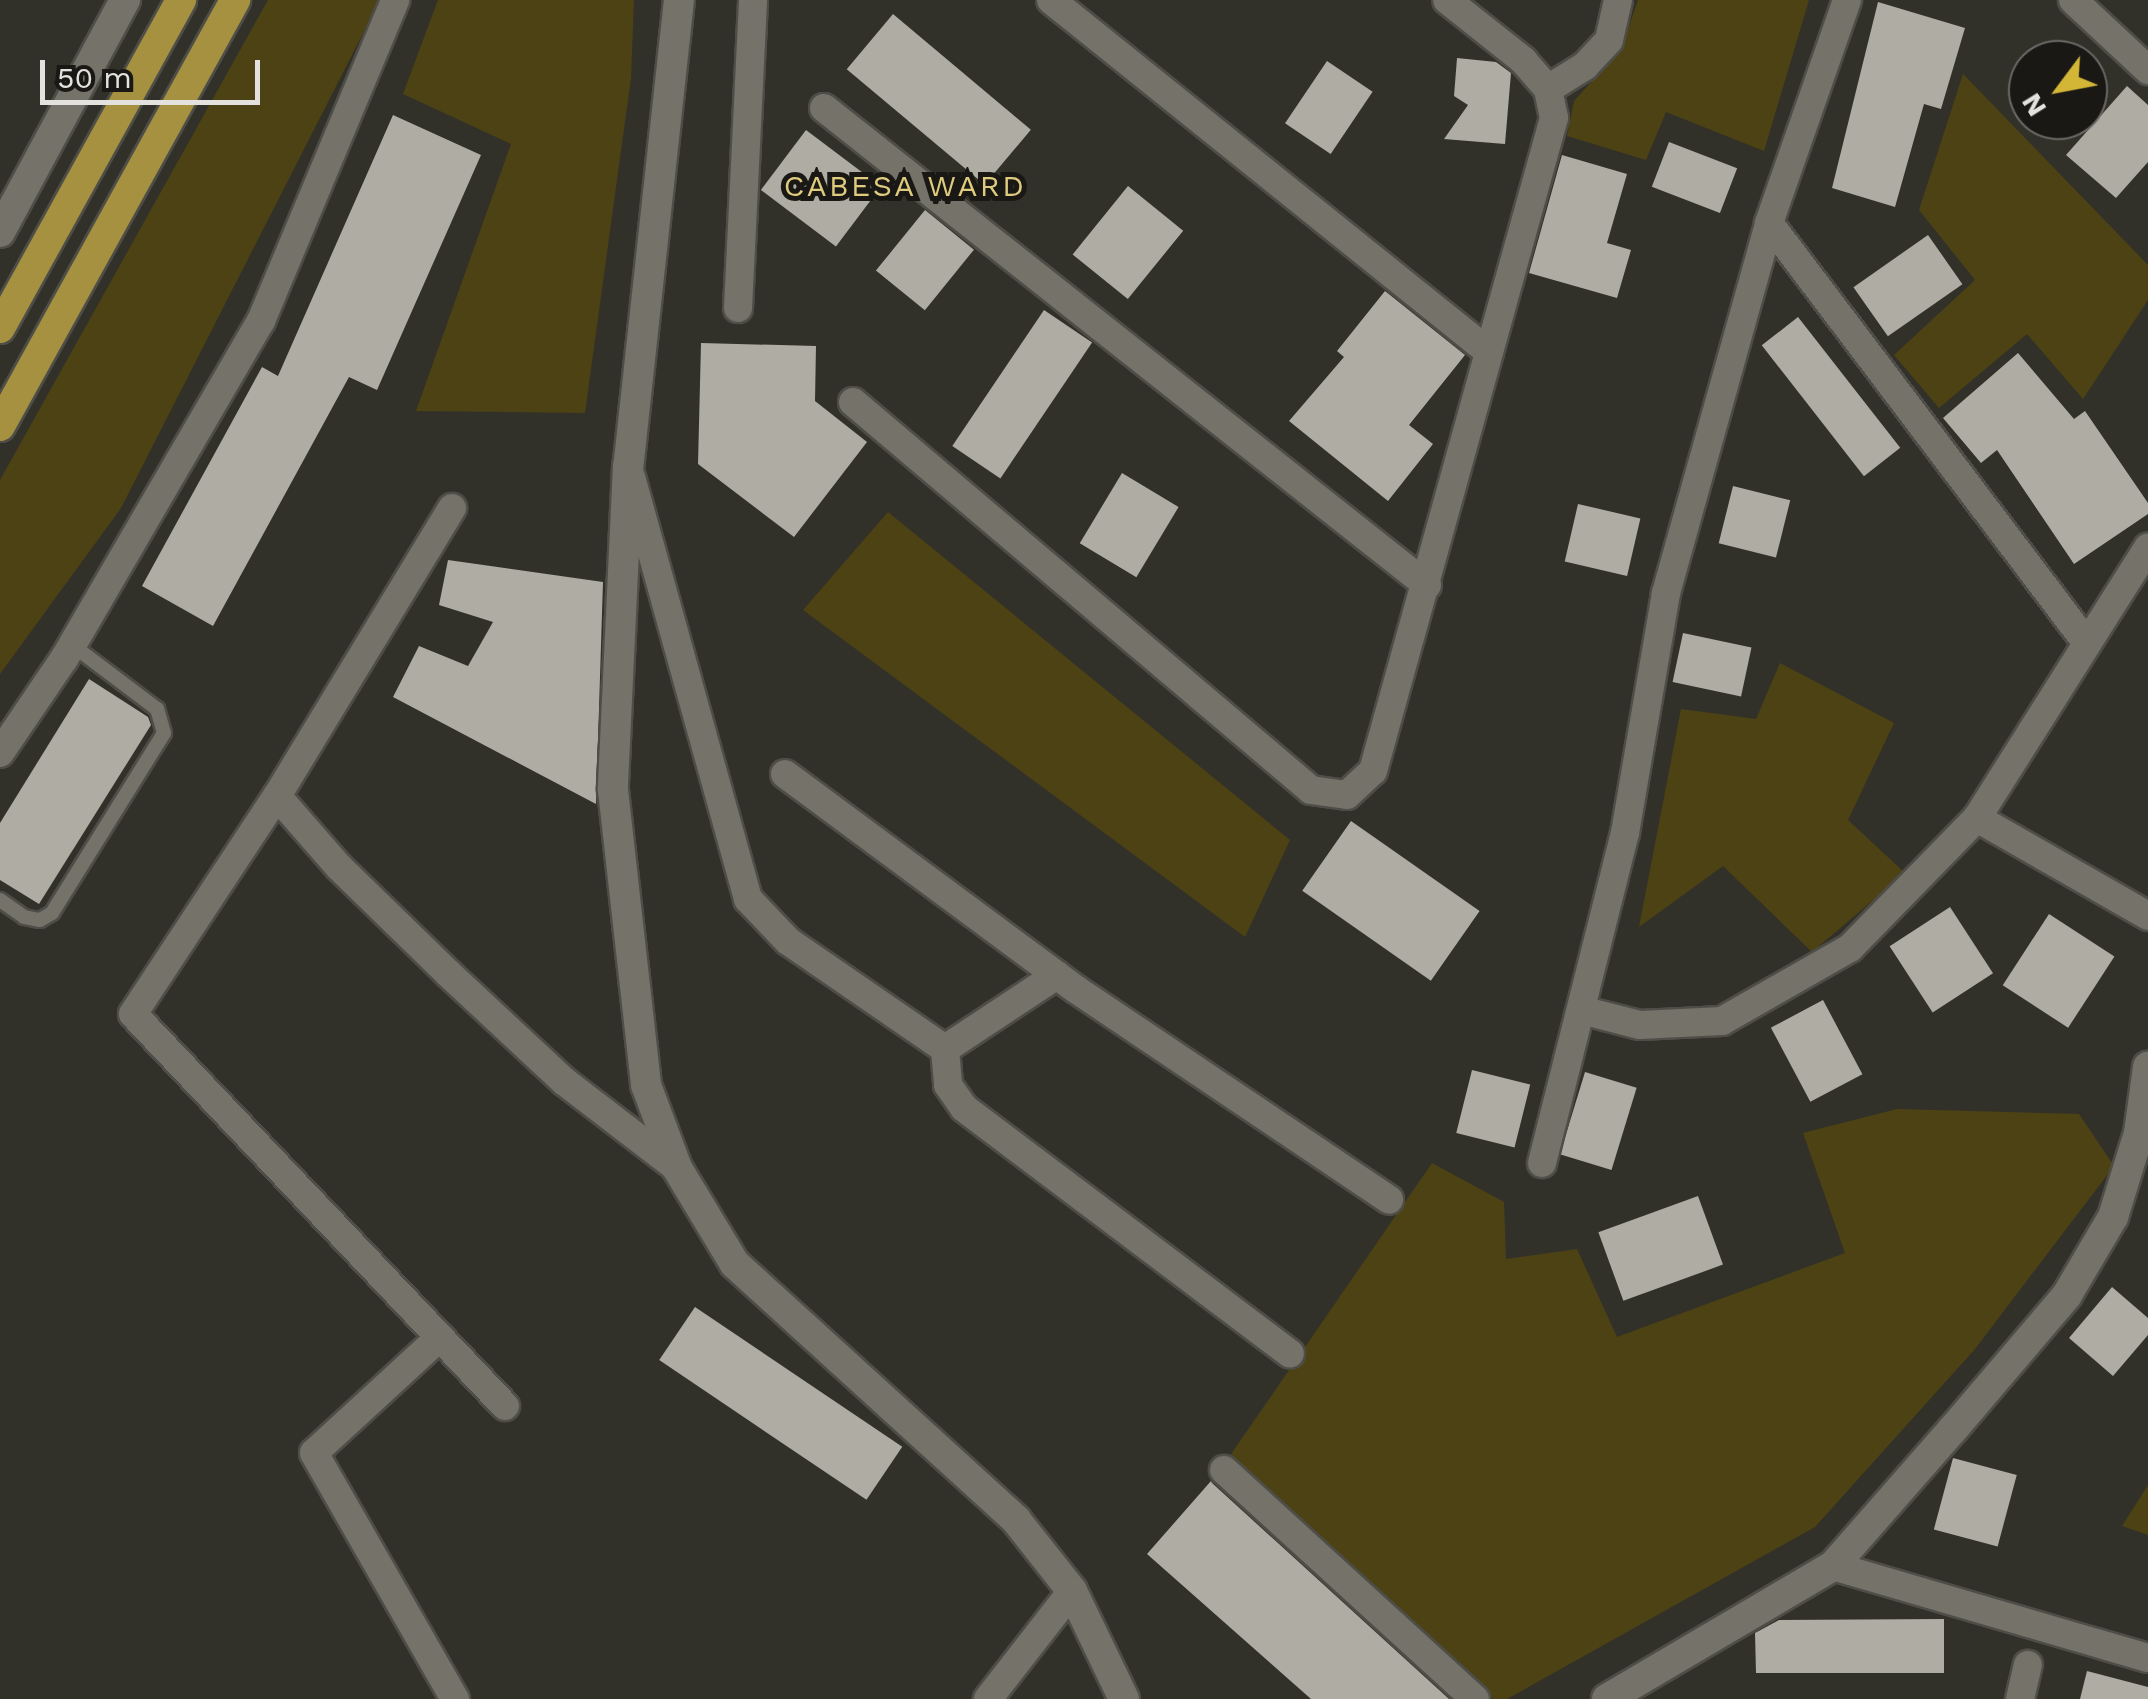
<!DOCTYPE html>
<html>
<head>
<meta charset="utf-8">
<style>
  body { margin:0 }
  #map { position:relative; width:2148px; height:1699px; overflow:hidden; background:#323129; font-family:"Work Sans",sans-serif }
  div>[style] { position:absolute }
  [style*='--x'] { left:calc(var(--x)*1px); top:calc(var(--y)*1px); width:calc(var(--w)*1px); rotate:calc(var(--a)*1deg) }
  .green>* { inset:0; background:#4d4213 }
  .building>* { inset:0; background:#aeaca3; transform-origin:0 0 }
  .roads { filter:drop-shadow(2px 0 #4e4d47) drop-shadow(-2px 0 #4e4d47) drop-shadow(0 2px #4e4d47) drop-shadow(0 -2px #4e4d47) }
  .lane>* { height:14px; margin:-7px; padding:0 7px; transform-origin:7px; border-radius:7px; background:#747269 }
  .street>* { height:28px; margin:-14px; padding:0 14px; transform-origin:14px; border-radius:14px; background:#747269 }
  .secondary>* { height:30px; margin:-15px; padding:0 15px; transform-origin:15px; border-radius:15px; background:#747269 }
  .highway>* { height:30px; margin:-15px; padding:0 15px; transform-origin:15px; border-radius:15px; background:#a5913f }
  span { translate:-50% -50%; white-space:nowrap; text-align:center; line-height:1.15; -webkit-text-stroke:10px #191815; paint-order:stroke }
  .neighbourhood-label { font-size:30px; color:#dfcb7e; letter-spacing:2.5px }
  .north { position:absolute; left:2008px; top:40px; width:100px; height:100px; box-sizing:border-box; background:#191815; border:2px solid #6a6965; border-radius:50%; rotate:238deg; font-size:28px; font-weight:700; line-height:40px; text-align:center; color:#e3e2de }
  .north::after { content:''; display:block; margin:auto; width:35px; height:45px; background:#d3b635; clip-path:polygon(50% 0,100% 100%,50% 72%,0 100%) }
  .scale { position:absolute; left:40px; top:60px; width:220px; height:45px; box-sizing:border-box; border:5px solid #e3e2de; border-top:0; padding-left:12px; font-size:30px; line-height:35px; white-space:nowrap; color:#e3e2de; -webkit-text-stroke:8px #191815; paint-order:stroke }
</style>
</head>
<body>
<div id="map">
  <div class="green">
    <i style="clip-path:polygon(268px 0,380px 0,121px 508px,0 674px,0 480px)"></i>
    <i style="clip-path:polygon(438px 0,634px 0,631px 78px,585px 413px,416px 411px,511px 144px,403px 94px)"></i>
    <i style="clip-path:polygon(1638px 0,1809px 0,1764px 151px,1666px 112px,1646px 160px,1567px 136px,1574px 101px,1621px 49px)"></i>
    <i style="clip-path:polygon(1963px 74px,2148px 265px,2148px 300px,2083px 399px,2027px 334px,1939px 408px,1894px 355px,1975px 280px,1919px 210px)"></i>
    <i style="clip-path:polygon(888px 512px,1290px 840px,1245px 937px,803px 610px)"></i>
    <i style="clip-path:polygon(1780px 663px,1894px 723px,1848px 820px,1905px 873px,1812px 952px,1723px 866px,1639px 927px,1681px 709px,1756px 719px)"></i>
    <i style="clip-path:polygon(1897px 1109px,2079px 1114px,2114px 1166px,1975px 1349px,1815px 1527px,1507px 1699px,1493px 1699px,1227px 1460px,1432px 1163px,1504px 1202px,1506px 1259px,1577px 1249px,1617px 1337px,1845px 1253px,1803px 1133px)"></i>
    <i style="clip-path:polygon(2148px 1485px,2148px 1535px,2122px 1526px)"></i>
  </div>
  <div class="building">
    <i style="clip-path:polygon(1878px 2px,1965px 28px,1941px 109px,1924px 104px,1895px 207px,1832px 188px)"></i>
    <i style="left:893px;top:14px;width:180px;height:72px;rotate:40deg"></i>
    <i style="clip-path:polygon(1457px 58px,1496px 62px,1511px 73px,1505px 144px,1444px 139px,1468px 105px,1454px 96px)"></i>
    <i style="left:1327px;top:61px;width:55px;height:75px;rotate:34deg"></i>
    <i style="clip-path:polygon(2127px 86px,2148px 105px,2148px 162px,2116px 198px,2066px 155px)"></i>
    <i style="clip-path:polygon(393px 115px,481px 155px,377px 390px,349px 377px,213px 626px,142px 586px,262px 367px,278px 376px)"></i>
    <i style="left:806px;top:130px;width:94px;height:75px;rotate:37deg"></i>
    <i style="left:1669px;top:142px;width:73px;height:48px;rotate:21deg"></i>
    <i style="clip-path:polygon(1562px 155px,1627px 174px,1607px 243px,1631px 250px,1617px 298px,1529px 273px)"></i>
    <i style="left:1128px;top:186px;width:71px;height:88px;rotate:39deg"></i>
    <i style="left:925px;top:210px;width:63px;height:78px;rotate:39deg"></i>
    <i style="left:1928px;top:235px;width:60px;height:91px;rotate:55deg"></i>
    <i style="clip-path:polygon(1385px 291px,1465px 355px,1409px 425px,1433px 444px,1388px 501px,1289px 421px,1344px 357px,1337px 351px)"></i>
    <i style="left:1044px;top:310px;width:58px;height:164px;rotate:34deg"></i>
    <i style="left:1798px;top:317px;width:166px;height:46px;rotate:52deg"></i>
    <i style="clip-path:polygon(701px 343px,816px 346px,815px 401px,867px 442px,794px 537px,698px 464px)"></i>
    <i style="clip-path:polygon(2018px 353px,2074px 419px,2085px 411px,2148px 503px,2148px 514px,2074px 564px,1997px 450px,1981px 463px,1943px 418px)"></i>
    <i style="left:1122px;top:473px;width:66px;height:82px;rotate:31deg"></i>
    <i style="left:1733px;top:486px;width:59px;height:59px;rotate:14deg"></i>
    <i style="left:1578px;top:504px;width:64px;height:59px;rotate:13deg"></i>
    <i style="clip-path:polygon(448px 560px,603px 582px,596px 804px,393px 697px,419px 646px,468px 666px,493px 622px,439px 605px)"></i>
    <i style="left:1683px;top:633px;width:70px;height:50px;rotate:12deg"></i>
    <i style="clip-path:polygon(89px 679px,148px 717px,151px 725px,39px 904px,0 880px,0 823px)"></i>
    <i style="left:1351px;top:821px;width:157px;height:85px;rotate:35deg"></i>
    <i style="left:1950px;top:907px;width:79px;height:72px;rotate:57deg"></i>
    <i style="left:2049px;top:914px;width:78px;height:85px;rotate:33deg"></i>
    <i style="left:1823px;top:1000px;width:84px;height:59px;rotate:62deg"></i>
    <i style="left:1472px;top:1070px;width:60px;height:65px;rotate:14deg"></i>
    <i style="left:1585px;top:1072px;width:54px;height:86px;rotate:17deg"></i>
    <i style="left:1698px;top:1196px;width:73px;height:106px;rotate:70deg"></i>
    <i style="clip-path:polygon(2112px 1287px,2148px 1318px,2148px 1335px,2113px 1376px,2069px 1338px)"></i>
    <i style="left:695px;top:1307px;width:250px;height:64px;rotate:34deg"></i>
    <i style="left:1953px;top:1458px;width:66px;height:74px;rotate:15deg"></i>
    <i style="clip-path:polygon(1211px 1481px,1212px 1483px,1449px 1699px,1311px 1699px,1147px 1554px)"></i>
    <i style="clip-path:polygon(1944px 1619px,1944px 1673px,1756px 1673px,1755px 1633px,1779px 1620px)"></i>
    <i style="clip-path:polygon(2087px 1671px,2148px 1687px,2148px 1699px,2080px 1699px)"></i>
  </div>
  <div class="roads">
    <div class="lane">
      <i style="--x:0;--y:900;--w:29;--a:35"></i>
      <i style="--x:24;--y:917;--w:16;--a:11"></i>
      <i style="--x:40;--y:920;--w:14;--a:-30"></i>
      <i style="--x:52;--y:913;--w:212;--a:-58.1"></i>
      <i style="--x:164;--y:733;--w:25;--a:-106"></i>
      <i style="--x:157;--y:709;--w:106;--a:-143"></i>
    </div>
    <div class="street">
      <i style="--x:1051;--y:0;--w:562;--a:38.79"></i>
      <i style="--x:2073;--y:0;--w:103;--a:43"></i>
      <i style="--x:1548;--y:89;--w:44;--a:-31.9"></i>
      <i style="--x:1585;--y:66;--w:35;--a:-47"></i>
      <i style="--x:1609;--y:40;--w:41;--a:-77.3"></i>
      <i style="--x:824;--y:108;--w:769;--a:38.35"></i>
      <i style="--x:1769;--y:223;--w:525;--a:52.89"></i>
      <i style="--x:738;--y:308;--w:308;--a:-87.2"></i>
      <i style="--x:853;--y:402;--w:600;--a:40.27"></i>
      <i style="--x:1311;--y:790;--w:36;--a:8"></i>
      <i style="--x:1347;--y:795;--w:35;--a:-43"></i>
      <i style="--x:1373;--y:771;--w:678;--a:-74.51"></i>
      <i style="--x:1554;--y:118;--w:30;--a:-102"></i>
      <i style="--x:1548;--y:89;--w:37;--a:-131"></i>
      <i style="--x:1524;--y:61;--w:98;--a:-141.6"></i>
      <i style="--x:631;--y:477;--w:438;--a:74.5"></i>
      <i style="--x:748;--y:899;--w:58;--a:46.4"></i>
      <i style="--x:788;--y:941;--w:191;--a:34.5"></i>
      <i style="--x:945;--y:1049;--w:134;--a:-33.5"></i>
      <i style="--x:0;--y:753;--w:114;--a:-55.8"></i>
      <i style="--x:64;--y:659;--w:391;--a:-59.8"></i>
      <i style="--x:261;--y:321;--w:348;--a:-67.3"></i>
      <i style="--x:785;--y:774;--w:363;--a:36.5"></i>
      <i style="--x:1077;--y:990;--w:376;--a:33.9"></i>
      <i style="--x:277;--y:796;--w:337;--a:-58.7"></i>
      <i style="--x:1977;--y:818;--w:197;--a:29.8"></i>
      <i style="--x:1581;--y:1010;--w:61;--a:14.3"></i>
      <i style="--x:1640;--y:1025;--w:82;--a:-2.8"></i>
      <i style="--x:1722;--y:1021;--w:147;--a:-29.7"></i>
      <i style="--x:1850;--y:948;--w:182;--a:-45.7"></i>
      <i style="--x:1977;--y:818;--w:320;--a:-57.7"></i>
      <i style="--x:945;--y:1049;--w:36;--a:85"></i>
      <i style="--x:948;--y:1085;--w:28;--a:55"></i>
      <i style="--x:964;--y:1108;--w:408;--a:37"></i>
      <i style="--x:1542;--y:1163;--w:340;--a:-75.9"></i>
      <i style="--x:1625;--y:833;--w:243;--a:-80.3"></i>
      <i style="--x:1666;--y:593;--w:384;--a:-74.4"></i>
      <i style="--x:1769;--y:223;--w:236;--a:-70.7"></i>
      <i style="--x:440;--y:1337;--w:171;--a:137.4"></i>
      <i style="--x:314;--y:1453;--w:284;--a:60.2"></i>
      <i style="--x:505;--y:1406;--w:540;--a:-133.5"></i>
      <i style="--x:133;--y:1014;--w:261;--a:-56.6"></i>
      <i style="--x:277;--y:796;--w:94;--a:48.9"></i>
      <i style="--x:339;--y:867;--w:153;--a:44.2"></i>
      <i style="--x:449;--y:974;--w:158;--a:43"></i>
      <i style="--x:565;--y:1082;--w:141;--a:37.5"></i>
      <i style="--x:1224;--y:1470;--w:340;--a:42.4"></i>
      <i style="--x:1833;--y:1566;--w:328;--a:16.3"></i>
      <i style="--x:988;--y:1699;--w:137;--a:-52.1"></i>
      <i style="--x:2020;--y:1699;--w:35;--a:-77"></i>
    </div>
    <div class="secondary">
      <i style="--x:679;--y:0;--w:469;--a:96.2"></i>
      <i style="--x:628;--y:466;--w:324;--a:92.7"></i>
      <i style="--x:613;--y:790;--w:297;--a:83.6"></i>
      <i style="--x:646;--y:1085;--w:89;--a:69.5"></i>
      <i style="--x:677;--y:1168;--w:112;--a:58.9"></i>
      <i style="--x:735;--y:1264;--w:380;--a:42.3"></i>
      <i style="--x:1016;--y:1520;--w:90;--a:51.7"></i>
      <i style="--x:1072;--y:1591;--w:120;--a:64.3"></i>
      <i style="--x:0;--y:232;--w:264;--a:-61.7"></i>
      <i style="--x:1607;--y:1699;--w:262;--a:-30.5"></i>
      <i style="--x:1833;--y:1566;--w:184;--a:-48.8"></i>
      <i style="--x:1954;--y:1428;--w:175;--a:-49.6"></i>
      <i style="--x:2067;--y:1295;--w:91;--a:-59.5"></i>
      <i style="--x:2113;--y:1217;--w:88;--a:-72.8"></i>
      <i style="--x:2139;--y:1133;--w:67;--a:-82.2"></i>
    </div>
    <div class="highway">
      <i style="--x:0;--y:328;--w:375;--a:-61.1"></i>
      <i style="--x:0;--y:426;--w:487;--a:-61.1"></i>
    </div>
  </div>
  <div class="neighbourhood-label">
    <span style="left:905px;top:186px">CABESA WARD</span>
  </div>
  <div class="north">N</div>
  <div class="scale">50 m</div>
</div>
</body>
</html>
